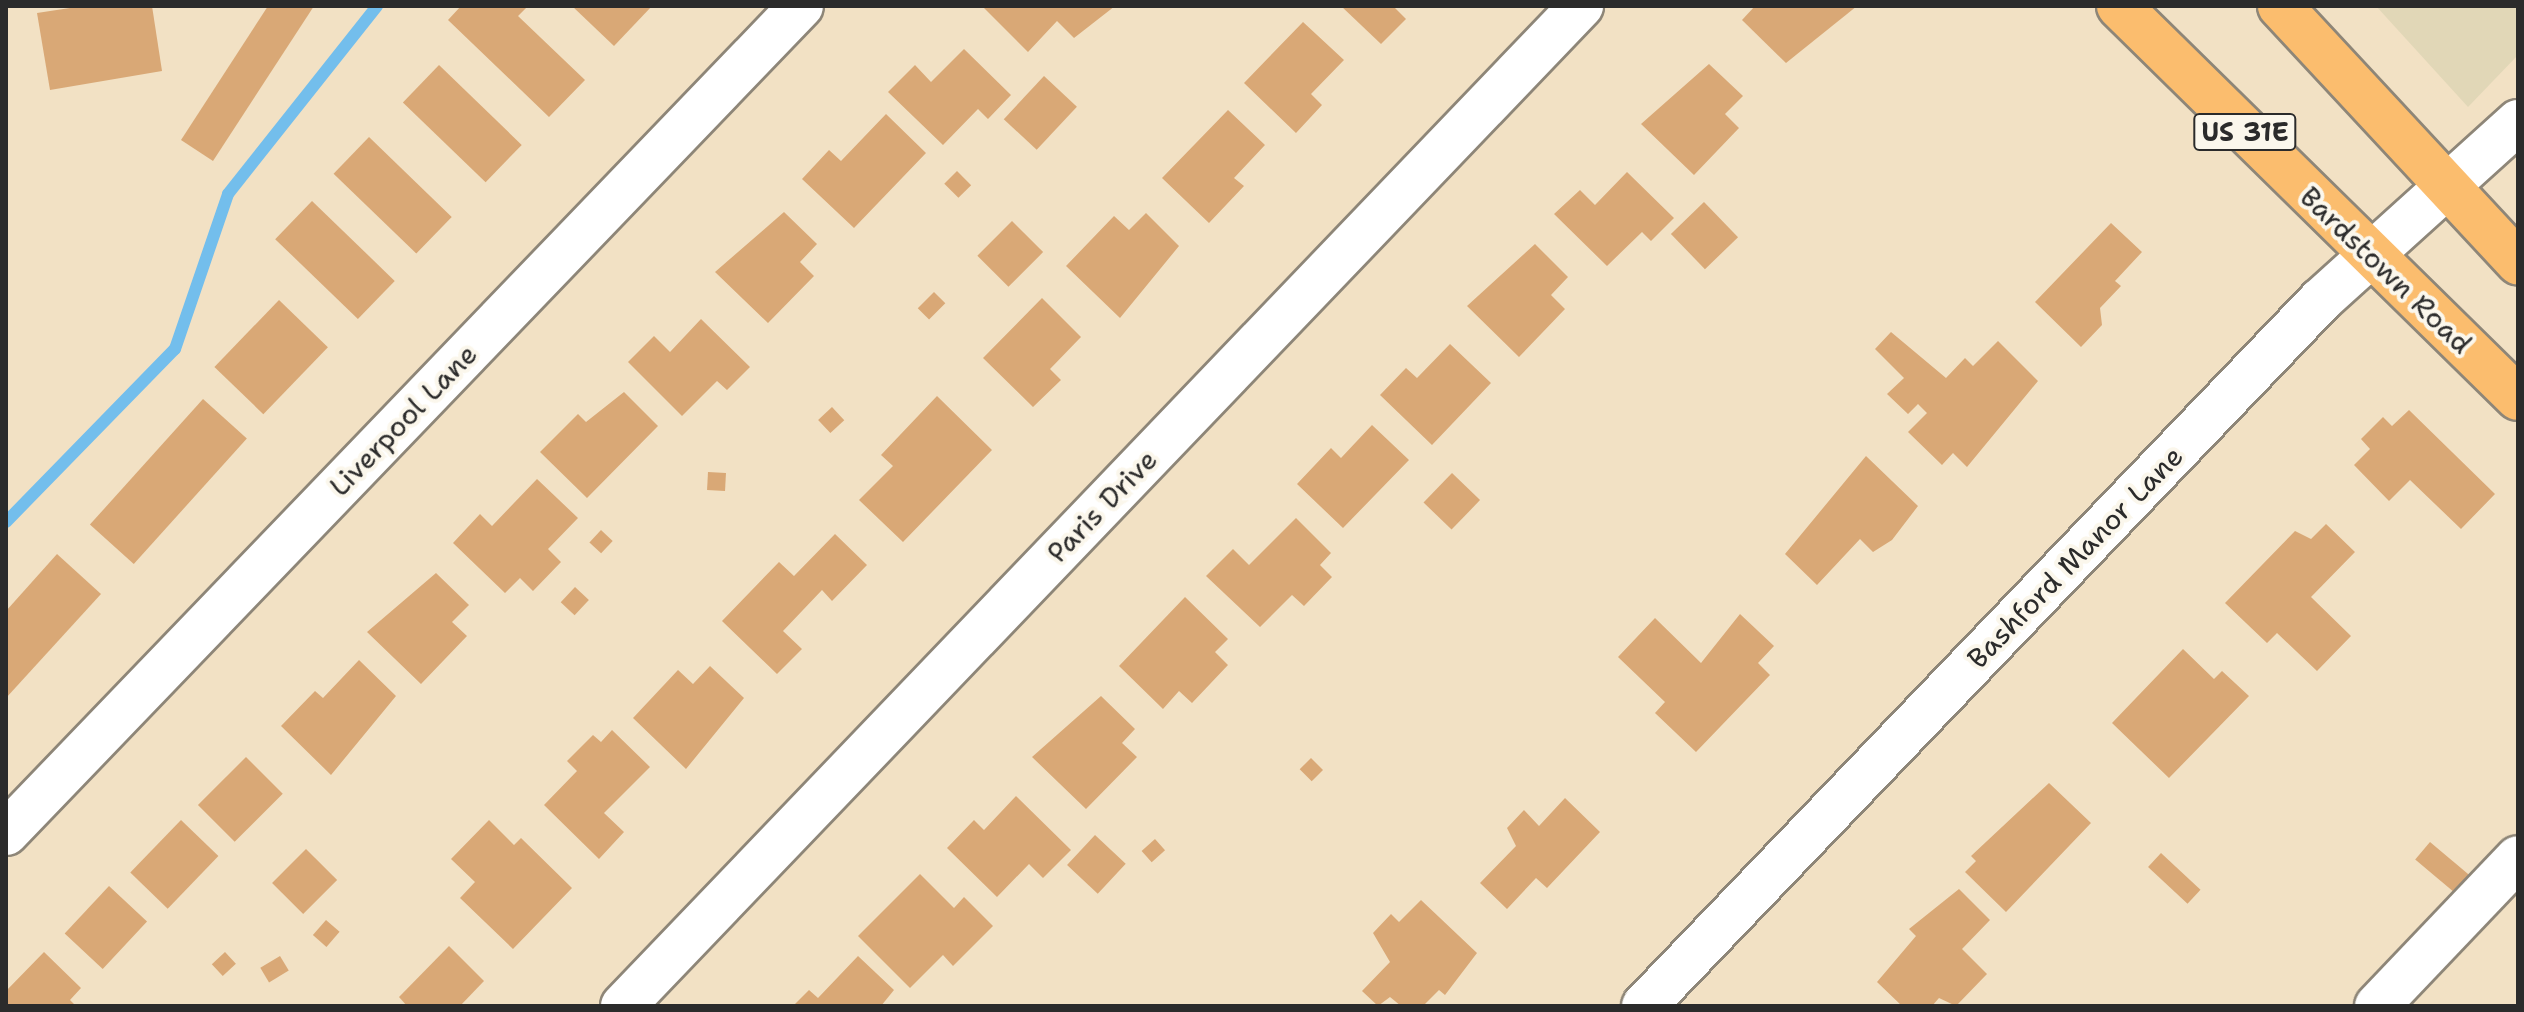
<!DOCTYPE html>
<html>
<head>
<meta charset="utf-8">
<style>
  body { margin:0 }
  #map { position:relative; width:2524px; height:1012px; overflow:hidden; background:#f2e1c4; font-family:"Shantell Sans",sans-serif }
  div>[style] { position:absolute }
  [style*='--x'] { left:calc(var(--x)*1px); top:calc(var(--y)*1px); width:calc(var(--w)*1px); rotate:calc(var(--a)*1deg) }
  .built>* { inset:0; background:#e1d7b7 }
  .stream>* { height:12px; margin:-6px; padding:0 6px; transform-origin:6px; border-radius:6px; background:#73beec }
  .building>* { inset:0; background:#d9a876; transform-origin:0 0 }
  .roads { filter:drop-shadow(2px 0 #8e8678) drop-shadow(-2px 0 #8e8678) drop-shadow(0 2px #8e8678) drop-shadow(0 -2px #8e8678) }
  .minor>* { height:44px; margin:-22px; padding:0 22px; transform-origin:22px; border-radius:22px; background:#fff }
  .major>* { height:44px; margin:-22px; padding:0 22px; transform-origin:22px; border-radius:22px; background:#fbbd6e }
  span { translate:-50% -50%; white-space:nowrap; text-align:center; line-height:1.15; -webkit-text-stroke:8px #fbf7ec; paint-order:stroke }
  .shield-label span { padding:2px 6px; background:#fbf7ec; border:2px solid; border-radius:6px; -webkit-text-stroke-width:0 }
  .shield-label { font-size:26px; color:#2b2b2b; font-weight:700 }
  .street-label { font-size:28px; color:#2b2b2b }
  .frame { position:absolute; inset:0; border:8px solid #2b2b2b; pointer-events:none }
</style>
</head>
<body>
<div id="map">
  <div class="built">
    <i style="clip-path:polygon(2376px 6px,2518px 6px,2518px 55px,2468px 107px)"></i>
  </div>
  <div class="stream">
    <i style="--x:6;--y:522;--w:242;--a:-45.7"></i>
    <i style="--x:175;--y:349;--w:164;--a:-71.1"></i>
    <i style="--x:228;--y:194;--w:240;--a:-51.6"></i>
  </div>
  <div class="building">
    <i style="clip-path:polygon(83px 6px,152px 6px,162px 71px,50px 90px,37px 13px)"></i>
    <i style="clip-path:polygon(268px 6px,314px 6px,213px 161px,181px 140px)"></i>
    <i style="clip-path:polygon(461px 6px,528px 6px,518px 16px,585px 80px,549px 117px,448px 20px)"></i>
    <i style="clip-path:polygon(572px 6px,652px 6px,614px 46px)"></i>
    <i style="clip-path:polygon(982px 6px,1115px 6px,1074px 38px,1057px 21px,1028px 52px)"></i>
    <i style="clip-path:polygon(1341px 6px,1393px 6px,1406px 19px,1381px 44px)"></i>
    <i style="clip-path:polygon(1755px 6px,1857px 6px,1786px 63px,1742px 20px)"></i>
    <i style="clip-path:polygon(1303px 22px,1344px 60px,1311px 94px,1322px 105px,1296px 133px,1244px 83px)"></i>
    <i style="clip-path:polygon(964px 49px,1011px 95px,988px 119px,978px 109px,943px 145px,888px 92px,915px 65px,931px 82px)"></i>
    <i style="clip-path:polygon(1709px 64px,1743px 96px,1725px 114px,1739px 128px,1694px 175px,1641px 124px)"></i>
    <i style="left:439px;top:65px;width:115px;height:52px;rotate:44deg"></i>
    <i style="left:1044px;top:76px;width:45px;height:59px;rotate:43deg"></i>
    <i style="clip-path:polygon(1228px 110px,1265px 145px,1234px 178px,1244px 186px,1209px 223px,1162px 178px)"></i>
    <i style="clip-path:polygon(886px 114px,926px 153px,854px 228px,802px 179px,829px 150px,841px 161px)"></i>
    <i style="left:369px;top:137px;width:115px;height:51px;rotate:44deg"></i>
    <i style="left:957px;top:171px;width:20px;height:18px;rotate:45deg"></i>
    <i style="clip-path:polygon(1627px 172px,1674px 218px,1651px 241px,1642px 232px,1607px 266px,1554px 214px,1580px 190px,1595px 205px)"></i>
    <i style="left:312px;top:201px;width:115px;height:53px;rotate:44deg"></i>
    <i style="left:1704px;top:202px;width:49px;height:46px;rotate:46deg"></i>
    <i style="clip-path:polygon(784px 212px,817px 244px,800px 262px,814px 276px,768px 323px,715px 272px)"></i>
    <i style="clip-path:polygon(1146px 213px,1179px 246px,1120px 318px,1066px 266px,1114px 216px,1129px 230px)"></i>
    <i style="left:1012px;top:221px;width:44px;height:49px;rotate:45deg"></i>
    <i style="clip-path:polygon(2111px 223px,2142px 252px,2115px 281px,2121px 286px,2100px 308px,2102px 325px,2081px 347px,2035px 302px)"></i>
    <i style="clip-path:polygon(1535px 244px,1568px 277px,1551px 295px,1565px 309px,1519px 357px,1467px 306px)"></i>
    <i style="left:934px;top:292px;width:16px;height:23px;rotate:45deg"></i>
    <i style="clip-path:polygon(1042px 298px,1081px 337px,1050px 369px,1061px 380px,1033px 407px,983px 358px)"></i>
    <i style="left:279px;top:300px;width:68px;height:93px;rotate:44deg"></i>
    <i style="clip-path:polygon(701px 319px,750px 367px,727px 390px,717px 381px,682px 416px,628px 362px,654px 336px,670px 352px)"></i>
    <i style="clip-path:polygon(1891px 332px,1946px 378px,1965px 358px,1973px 366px,1998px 341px,2038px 381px,1967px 467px,1953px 453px,1942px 465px,1908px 432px,1927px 413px,1918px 404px,1908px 414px,1887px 394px,1904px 378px,1875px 349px)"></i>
    <i style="clip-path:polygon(1450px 344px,1491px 383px,1432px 445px,1380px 395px,1406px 368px,1417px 378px)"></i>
    <i style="clip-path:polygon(624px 392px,658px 426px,587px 498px,540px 452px,578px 414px,586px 422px)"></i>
    <i style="clip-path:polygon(937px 396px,992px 450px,903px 542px,859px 500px,893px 466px,881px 455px)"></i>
    <i style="left:203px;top:399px;width:59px;height:169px;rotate:42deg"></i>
    <i style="left:832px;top:407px;width:18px;height:19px;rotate:47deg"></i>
    <i style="clip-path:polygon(2409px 410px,2495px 494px,2461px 529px,2410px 480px,2389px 501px,2354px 465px,2370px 449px,2361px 439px,2383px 417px,2392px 426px)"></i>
    <i style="clip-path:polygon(1372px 425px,1409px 460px,1343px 528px,1297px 484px,1331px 448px,1341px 458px)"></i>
    <i style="clip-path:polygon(1866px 456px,1918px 506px,1892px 540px,1873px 552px,1860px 539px,1817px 585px,1785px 554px)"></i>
    <i style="left:708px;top:472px;width:18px;height:18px;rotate:3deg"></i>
    <i style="left:1452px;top:473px;width:39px;height:41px;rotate:44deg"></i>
    <i style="clip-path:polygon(537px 479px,578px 518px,548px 549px,561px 562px,533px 591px,520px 578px,505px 593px,453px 543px,480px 514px,492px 526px)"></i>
    <i style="clip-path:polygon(1296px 518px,1331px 553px,1320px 565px,1332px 577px,1304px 606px,1292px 595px,1260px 627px,1206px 576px,1233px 549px,1249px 565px)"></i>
    <i style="clip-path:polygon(2326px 524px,2355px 552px,2311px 597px,2351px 636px,2317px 671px,2277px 633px,2267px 643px,2225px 603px,2295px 531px,2311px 539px)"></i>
    <i style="left:601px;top:530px;width:16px;height:17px;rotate:43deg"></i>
    <i style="clip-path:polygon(835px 534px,867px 565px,832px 601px,822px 590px,783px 631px,802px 649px,777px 674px,722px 621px,779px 562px,794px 576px)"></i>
    <i style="clip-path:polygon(57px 554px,101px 594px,6px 698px,6px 611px)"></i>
    <i style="clip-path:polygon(436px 573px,469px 605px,452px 622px,467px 636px,421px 684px,367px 632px)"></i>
    <i style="left:575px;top:587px;width:19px;height:21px;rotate:43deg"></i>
    <i style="clip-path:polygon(1185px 597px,1228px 639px,1215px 652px,1228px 665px,1192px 703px,1179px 691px,1163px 709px,1119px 666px)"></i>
    <i style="clip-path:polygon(1740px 614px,1774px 646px,1758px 663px,1770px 675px,1696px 752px,1655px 713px,1665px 702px,1618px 657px,1655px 618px,1701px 663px)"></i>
    <i style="clip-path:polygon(2183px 649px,2214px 679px,2222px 671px,2249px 696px,2169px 778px,2112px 723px)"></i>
    <i style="clip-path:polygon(359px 660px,396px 696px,331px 775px,281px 726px,315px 691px,323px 698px)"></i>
    <i style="clip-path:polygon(710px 666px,744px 698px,686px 769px,633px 718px,678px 670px,693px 684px)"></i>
    <i style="clip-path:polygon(1101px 696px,1135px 729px,1122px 743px,1137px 757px,1086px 809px,1032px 757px)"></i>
    <i style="clip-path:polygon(612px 730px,650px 767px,604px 813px,624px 832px,599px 859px,544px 805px,577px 771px,567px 761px,593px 735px,601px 742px)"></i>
    <i style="left:246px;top:757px;width:52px;height:68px;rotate:45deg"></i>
    <i style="left:1311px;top:758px;width:17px;height:16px;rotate:45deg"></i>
    <i style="clip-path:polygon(2049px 783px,2091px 823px,2006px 912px,1965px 872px,1976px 861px,1971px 856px)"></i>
    <i style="clip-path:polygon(1016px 796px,1071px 850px,1043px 878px,1029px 864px,997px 897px,947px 848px,974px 820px,984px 830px)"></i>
    <i style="clip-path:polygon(1565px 798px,1600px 832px,1547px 888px,1536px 878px,1507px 909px,1480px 883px,1516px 846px,1507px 828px,1524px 810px,1539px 826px)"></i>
    <i style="left:181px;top:820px;width:52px;height:73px;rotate:44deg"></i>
    <i style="clip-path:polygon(489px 820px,514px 845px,521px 838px,572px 888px,513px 949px,460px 898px,475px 882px,451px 859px)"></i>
    <i style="left:1095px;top:835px;width:42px;height:41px;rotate:43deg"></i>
    <i style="left:1155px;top:839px;width:15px;height:18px;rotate:48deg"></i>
    <i style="left:2430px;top:842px;width:59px;height:23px;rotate:40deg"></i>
    <i style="left:306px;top:849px;width:44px;height:48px;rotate:45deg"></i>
    <i style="left:2161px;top:853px;width:54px;height:19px;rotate:43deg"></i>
    <i style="clip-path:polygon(920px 874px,954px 908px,964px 897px,993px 926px,953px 966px,943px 955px,910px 988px,858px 936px)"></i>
    <i style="left:109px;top:886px;width:52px;height:65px;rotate:43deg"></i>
    <i style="clip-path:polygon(1959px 889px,1990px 920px,1962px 949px,1987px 974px,1956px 1006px,1939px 998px,1932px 1006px,1902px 1006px,1877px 982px,1916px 936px,1909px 929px)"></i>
    <i style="clip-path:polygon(1421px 900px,1477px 953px,1445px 995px,1439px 990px,1423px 1006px,1401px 1006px,1390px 997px,1378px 1006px,1362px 991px,1390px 962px,1373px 933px,1391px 914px,1399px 922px)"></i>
    <i style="left:326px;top:920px;width:18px;height:20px;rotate:41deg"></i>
    <i style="clip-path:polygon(449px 946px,484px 981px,460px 1006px,407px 1006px,399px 997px)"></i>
    <i style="clip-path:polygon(44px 952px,81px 988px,70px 1000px,76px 1006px,6px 1006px,6px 991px)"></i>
    <i style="left:225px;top:952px;width:16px;height:18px;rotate:47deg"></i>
    <i style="left:280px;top:956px;width:17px;height:23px;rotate:59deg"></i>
    <i style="clip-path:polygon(858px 956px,894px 990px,881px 1006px,793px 1006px,809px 990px,818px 998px)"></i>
  </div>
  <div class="roads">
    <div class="minor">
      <i style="--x:6;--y:833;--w:1147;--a:-46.13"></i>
      <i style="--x:623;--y:1006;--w:1385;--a:-46.23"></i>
      <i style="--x:1644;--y:1006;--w:977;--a:-46.2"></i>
      <i style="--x:2320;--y:301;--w:267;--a:-42.1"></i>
      <i style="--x:2377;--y:1006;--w:204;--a:-46.4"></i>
    </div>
    <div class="major">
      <i style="--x:2119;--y:6;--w:559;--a:44.49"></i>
      <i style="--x:2280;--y:6;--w:350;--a:47.1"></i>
    </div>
  </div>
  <div class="shield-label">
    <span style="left:2245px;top:132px">US 31E</span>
  </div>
  <div class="street-label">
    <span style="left:2386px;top:270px;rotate:44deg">Bardstown Road</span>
    <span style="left:403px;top:420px;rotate:-46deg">Liverpool Lane</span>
    <span style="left:1102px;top:506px;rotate:-46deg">Paris Drive</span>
    <span style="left:2075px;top:557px;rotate:-46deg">Bashford Manor Lane</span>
  </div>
  <div class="frame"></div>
</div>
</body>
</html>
